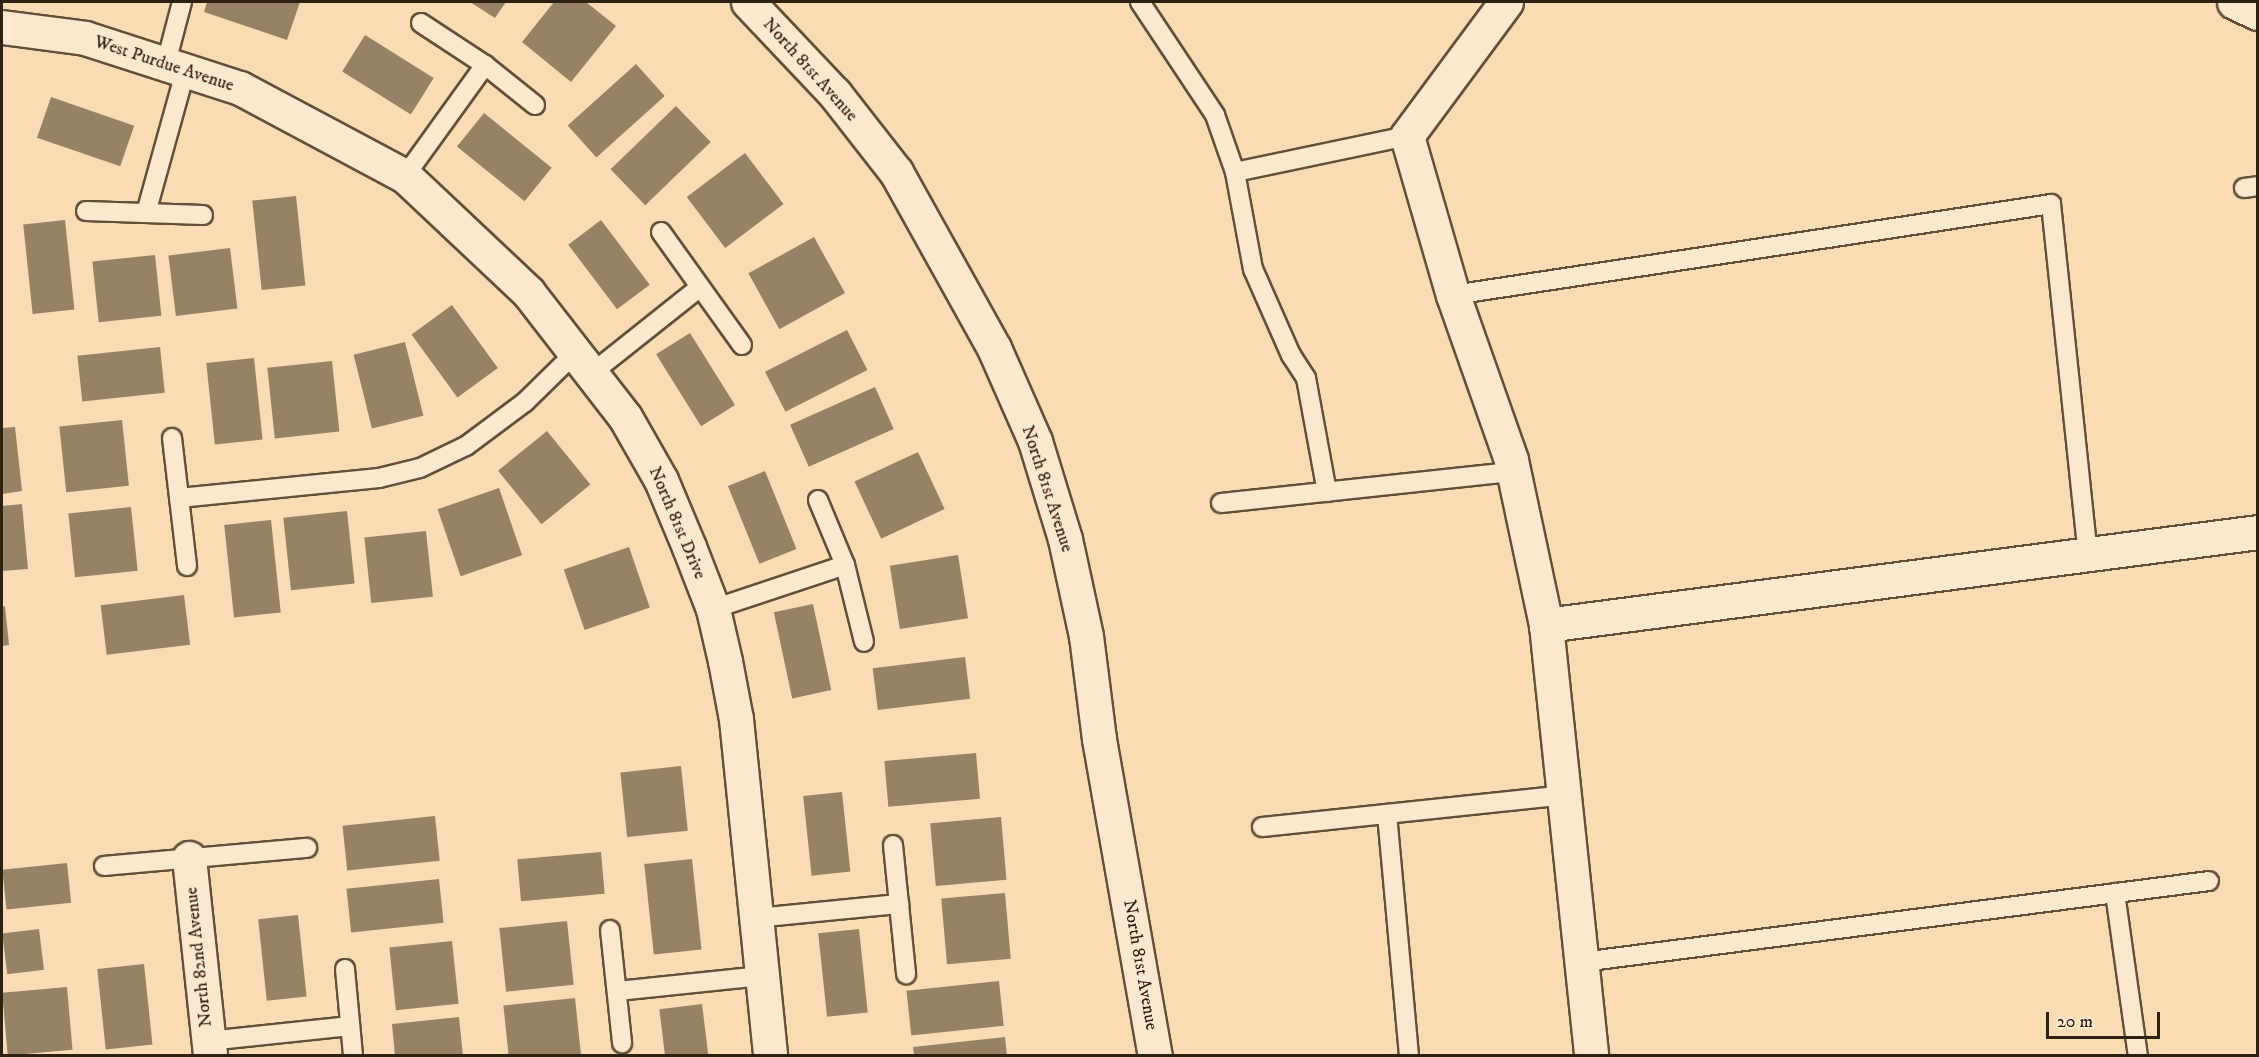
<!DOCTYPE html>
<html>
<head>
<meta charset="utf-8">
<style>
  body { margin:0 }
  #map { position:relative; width:2259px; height:1057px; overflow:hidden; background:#f9dcb3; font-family:"IM FELL DW Pica",serif }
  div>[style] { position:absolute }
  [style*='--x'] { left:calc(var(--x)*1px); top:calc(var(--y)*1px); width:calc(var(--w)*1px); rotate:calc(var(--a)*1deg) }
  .building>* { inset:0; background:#988265; transform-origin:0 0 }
  .roads { filter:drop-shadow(2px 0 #625039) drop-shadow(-2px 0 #625039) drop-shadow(0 2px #625039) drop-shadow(0 -2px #625039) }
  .lane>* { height:18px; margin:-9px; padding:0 9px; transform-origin:9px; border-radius:9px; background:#fbe8ce }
  .street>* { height:33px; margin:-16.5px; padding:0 16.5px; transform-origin:16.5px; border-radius:16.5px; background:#fbe8ce }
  span { translate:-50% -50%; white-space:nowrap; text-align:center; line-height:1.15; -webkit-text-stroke:6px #fbe8ce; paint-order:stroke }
  .street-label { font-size:18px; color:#2f2110 }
  .frame { position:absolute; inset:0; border:3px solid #2f2110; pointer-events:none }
  .scale { position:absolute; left:2046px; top:1012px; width:114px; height:27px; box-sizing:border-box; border:3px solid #2f2110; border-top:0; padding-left:8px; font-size:18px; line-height:21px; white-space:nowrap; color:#2f2110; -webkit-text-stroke:4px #fbe8ce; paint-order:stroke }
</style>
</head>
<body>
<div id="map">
  <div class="building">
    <i style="clip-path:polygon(207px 2px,300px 2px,287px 40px,204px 12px)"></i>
    <i style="clip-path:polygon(470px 2px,506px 2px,495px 18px)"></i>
    <i style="clip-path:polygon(554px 2px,586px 2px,616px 26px,571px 82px,522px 42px)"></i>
    <i style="left:365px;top:35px;width:81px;height:43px;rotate:32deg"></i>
    <i style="left:636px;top:64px;width:43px;height:92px;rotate:48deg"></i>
    <i style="left:51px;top:97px;width:88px;height:43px;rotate:19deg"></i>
    <i style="left:676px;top:106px;width:50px;height:91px;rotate:46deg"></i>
    <i style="left:484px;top:113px;width:87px;height:43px;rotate:39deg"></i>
    <i style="left:745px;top:153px;width:64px;height:73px;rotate:53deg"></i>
    <i style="left:296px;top:196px;width:90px;height:44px;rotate:84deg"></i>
    <i style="left:65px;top:220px;width:90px;height:42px;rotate:84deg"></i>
    <i style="left:601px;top:220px;width:81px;height:41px;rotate:53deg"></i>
    <i style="left:814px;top:237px;width:64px;height:75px;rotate:61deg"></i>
    <i style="left:230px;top:248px;width:61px;height:62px;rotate:83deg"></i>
    <i style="left:155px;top:255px;width:61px;height:63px;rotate:84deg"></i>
    <i style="left:452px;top:305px;width:78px;height:50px;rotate:54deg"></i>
    <i style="left:847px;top:330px;width:45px;height:92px;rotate:63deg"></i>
    <i style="left:690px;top:333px;width:85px;height:40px;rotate:58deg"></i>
    <i style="left:405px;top:342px;width:76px;height:53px;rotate:76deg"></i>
    <i style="left:160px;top:347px;width:46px;height:83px;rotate:84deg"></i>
    <i style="left:254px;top:358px;width:82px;height:48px;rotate:84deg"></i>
    <i style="left:332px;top:361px;width:71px;height:65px;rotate:84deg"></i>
    <i style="left:875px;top:387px;width:46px;height:93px;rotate:66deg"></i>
    <i style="left:122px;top:420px;width:66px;height:63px;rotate:84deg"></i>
    <i style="clip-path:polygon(15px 427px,22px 491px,2px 494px,2px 428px)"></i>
    <i style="left:547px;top:431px;width:69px;height:63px;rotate:51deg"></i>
    <i style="left:918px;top:452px;width:63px;height:70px;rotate:65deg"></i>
    <i style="left:765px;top:471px;width:84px;height:40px;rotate:68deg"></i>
    <i style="left:499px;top:488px;width:71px;height:65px;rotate:71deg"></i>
    <i style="clip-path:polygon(22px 504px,28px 569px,2px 571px,2px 506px)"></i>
    <i style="left:131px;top:507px;width:64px;height:63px;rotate:84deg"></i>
    <i style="left:347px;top:511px;width:73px;height:64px;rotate:84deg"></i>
    <i style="left:271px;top:520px;width:93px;height:47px;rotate:84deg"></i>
    <i style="left:426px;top:531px;width:66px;height:62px;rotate:84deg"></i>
    <i style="left:629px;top:547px;width:64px;height:69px;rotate:71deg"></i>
    <i style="left:958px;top:555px;width:64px;height:69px;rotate:81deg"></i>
    <i style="left:184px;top:595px;width:50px;height:84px;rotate:83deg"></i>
    <i style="left:813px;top:604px;width:88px;height:40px;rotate:78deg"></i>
    <i style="clip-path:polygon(5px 606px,9px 645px,2px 646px,2px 607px)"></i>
    <i style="left:965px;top:657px;width:42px;height:93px;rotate:83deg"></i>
    <i style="left:976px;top:753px;width:46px;height:92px;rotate:85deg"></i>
    <i style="left:681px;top:766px;width:65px;height:61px;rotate:84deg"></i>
    <i style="left:842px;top:792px;width:80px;height:39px;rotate:84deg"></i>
    <i style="left:435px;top:816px;width:45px;height:93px;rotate:84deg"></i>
    <i style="left:1001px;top:817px;width:63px;height:71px;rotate:85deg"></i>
    <i style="left:601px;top:852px;width:42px;height:84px;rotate:85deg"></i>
    <i style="left:692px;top:859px;width:91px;height:48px;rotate:84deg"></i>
    <i style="left:67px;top:863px;width:40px;height:65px;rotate:84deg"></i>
    <i style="left:439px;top:879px;width:44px;height:93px;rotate:84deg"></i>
    <i style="left:1005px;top:893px;width:66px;height:64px;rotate:85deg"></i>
    <i style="left:298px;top:915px;width:82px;height:40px;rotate:84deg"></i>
    <i style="left:567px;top:921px;width:64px;height:68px;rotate:84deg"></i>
    <i style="left:39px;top:929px;width:41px;height:37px;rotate:83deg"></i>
    <i style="left:859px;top:929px;width:84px;height:41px;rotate:84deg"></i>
    <i style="left:452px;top:941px;width:63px;height:63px;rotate:84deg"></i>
    <i style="left:144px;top:964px;width:81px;height:47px;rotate:84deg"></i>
    <i style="left:999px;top:981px;width:45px;height:93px;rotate:84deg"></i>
    <i style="left:67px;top:987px;width:63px;height:65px;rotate:85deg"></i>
    <i style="left:575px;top:998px;width:58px;height:72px;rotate:84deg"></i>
    <i style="left:702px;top:1004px;width:52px;height:43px;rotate:83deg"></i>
    <i style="clip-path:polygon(459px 1017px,463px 1056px,395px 1056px,392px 1024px)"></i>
    <i style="clip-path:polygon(1005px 1037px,1007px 1056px,914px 1056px,913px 1047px)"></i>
  </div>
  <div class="roads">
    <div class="lane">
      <i style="--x:1140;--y:2;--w:136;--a:56.4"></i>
      <i style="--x:1215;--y:115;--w:60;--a:70.7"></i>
      <i style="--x:1235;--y:172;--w:99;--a:79.5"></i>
      <i style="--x:1253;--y:269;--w:94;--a:66.2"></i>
      <i style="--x:1291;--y:355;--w:27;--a:57"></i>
      <i style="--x:1306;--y:378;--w:116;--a:79.6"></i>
      <i style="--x:421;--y:23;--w:77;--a:33.3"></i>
      <i style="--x:485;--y:65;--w:64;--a:38.7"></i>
      <i style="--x:166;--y:63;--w:63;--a:-75.3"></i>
      <i style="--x:1235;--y:172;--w:176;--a:-11.8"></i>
      <i style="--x:405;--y:176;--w:137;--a:-54.2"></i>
      <i style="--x:2244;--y:188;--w:14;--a:-8"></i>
      <i style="--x:86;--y:211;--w:117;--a:2"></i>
      <i style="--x:146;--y:213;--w:149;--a:-74.5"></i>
      <i style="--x:661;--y:232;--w:139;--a:54.4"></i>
      <i style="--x:1453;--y:295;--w:605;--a:-8.65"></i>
      <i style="--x:2051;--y:204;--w:352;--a:84"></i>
      <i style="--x:592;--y:373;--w:138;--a:-38.5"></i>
      <i style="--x:172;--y:438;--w:129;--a:83.3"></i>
      <i style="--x:179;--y:498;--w:201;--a:-5.7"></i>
      <i style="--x:379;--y:478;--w:42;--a:-13.7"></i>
      <i style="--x:420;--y:468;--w:51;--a:-25.6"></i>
      <i style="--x:466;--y:446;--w:74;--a:-36.7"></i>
      <i style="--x:525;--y:402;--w:70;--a:-44.4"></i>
      <i style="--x:818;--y:500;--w:70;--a:67.4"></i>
      <i style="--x:845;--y:565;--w:79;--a:76.1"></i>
      <i style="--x:1221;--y:503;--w:294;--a:-6.1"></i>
      <i style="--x:713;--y:609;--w:139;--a:-18.4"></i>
      <i style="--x:1387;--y:814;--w:243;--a:84.8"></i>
      <i style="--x:1262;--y:827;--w:304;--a:-6"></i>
      <i style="--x:893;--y:845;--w:130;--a:84.2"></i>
      <i style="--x:104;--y:866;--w:204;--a:-5.1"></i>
      <i style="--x:2115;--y:893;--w:165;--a:82"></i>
      <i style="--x:756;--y:918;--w:144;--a:-5.6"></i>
      <i style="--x:610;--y:930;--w:114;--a:83.9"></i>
      <i style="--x:1582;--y:962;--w:632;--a:-7.36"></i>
      <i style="--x:345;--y:969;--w:87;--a:84.7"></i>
      <i style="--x:617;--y:991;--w:146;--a:-5.9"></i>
      <i style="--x:208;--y:1041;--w:143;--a:-6"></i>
    </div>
    <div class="street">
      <i style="--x:748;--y:2;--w:127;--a:46.6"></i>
      <i style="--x:835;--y:94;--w:99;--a:52"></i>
      <i style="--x:896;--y:172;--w:201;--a:60.9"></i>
      <i style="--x:994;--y:348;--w:102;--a:66.2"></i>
      <i style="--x:1035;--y:441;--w:102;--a:73"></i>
      <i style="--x:1065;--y:539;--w:99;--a:77.8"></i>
      <i style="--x:1086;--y:636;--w:104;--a:82.8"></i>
      <i style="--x:1099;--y:739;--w:322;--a:80"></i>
      <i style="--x:1506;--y:2;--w:167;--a:126.5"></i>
      <i style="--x:1407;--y:136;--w:166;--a:73.9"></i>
      <i style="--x:1453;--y:295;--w:175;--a:70.6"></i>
      <i style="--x:1511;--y:460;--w:169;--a:78"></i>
      <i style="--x:1546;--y:625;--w:433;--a:84"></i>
      <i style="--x:2234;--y:2;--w:26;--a:25"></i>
      <i style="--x:2;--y:27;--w:84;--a:7.5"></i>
      <i style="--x:85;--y:38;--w:163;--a:17.9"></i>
      <i style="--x:240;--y:88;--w:187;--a:28.1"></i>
      <i style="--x:405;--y:176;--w:169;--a:43.3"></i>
      <i style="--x:528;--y:292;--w:158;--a:52.2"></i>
      <i style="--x:625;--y:417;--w:73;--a:60.3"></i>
      <i style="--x:661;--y:480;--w:73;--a:67.3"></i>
      <i style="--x:689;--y:547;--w:66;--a:68.8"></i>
      <i style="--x:713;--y:609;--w:53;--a:77"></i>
      <i style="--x:725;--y:661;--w:59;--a:79.3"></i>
      <i style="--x:736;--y:719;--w:339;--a:84.2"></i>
      <i style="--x:1546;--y:625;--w:718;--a:-7.44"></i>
      <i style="--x:189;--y:858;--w:199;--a:83.9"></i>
    </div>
  </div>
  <div class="street-label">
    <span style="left:164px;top:64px;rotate:18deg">West Purdue Avenue</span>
    <span style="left:810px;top:70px;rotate:48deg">North 81st Avenue</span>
    <span style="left:1047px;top:489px;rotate:72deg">North 81st Avenue</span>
    <span style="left:677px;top:523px;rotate:67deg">North 81st Drive</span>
    <span style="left:199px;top:957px;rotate:-96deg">North 82nd Avenue</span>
    <span style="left:1140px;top:965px;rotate:80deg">North 81st Avenue</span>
  </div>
  <div class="frame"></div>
  <div class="scale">20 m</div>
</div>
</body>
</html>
